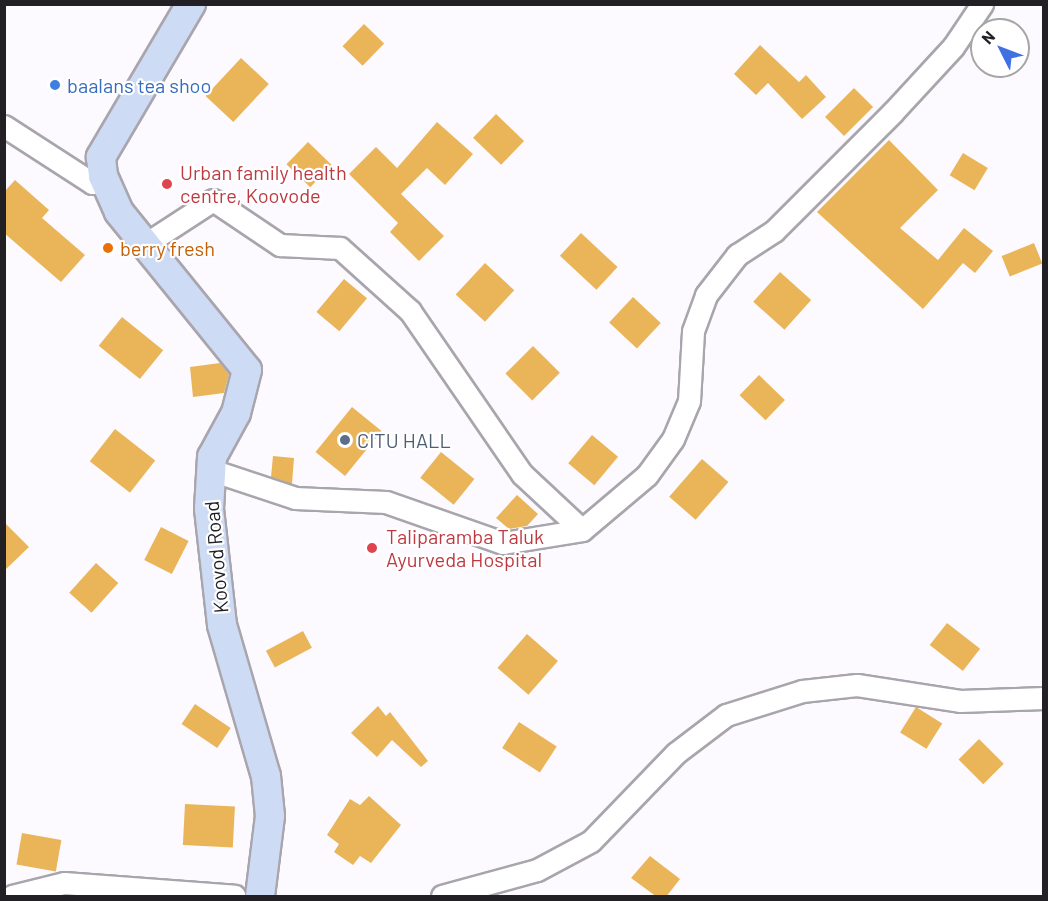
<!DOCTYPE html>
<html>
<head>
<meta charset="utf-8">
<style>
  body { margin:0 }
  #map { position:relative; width:1048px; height:901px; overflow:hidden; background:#fdfaff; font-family:Barlow,sans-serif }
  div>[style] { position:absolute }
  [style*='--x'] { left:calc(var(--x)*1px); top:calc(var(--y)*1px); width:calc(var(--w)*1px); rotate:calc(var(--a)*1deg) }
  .building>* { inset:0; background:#e9b558; transform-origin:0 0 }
  .roads { filter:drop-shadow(2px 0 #a9a5ad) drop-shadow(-2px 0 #a9a5ad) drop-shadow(0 2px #a9a5ad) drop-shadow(0 -2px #a9a5ad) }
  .street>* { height:21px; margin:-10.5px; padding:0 10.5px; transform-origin:10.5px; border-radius:10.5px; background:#fff }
  .secondary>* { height:28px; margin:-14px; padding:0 14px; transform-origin:14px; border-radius:14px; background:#cedbf5 }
  .dots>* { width:16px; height:16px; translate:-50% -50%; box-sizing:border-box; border:3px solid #fff; border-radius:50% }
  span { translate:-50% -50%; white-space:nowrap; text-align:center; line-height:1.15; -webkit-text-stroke:4.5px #fff; paint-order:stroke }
  .shop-label { font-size:20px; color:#366cbe }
  .left { translate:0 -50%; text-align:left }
  .health-label { font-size:20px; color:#be3a42 }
  .food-label { font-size:20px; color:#c56008 }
  .service-label { font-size:20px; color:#4e5e75 }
  .street-label { font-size:20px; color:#222024 }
  .frame { position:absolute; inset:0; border:6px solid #222024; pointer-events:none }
  .north { position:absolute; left:970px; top:18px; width:60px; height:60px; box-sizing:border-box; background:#fff; border:2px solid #a7a6a7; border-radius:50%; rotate:312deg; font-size:16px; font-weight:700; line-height:24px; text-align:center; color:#222024 }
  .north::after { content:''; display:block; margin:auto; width:21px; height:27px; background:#4071e2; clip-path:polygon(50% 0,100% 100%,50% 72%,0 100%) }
</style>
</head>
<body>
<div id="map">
  <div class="building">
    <i style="left:364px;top:24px;width:28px;height:31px;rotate:44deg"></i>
    <i style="clip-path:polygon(760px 45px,799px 82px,806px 75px,826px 97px,802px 119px,768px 83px,756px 95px,734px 74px)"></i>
    <i style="left:241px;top:58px;width:38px;height:52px;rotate:43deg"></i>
    <i style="left:854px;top:88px;width:27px;height:41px;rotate:45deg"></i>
    <i style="left:496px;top:114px;width:39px;height:33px;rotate:44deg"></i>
    <i style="clip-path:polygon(437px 122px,473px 154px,445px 185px,427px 168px,401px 194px,444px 236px,419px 261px,390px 232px,398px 223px,349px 174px,376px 147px,397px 168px)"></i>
    <i style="clip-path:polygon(889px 140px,938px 190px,900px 228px,938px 260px,964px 228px,993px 251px,975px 273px,963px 263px,923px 309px,817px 212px)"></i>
    <i style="left:308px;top:142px;width:33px;height:31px;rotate:44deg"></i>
    <i style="left:963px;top:153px;width:29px;height:26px;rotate:31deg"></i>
    <i style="clip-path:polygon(15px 180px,49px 210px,42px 218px,85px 255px,61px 282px,4px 233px,4px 192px)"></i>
    <i style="left:581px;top:233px;width:50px;height:31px;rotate:43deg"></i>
    <i style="left:1034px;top:243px;width:22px;height:35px;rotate:68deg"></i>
    <i style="left:485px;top:263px;width:40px;height:43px;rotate:43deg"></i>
    <i style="left:780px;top:272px;width:42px;height:40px;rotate:42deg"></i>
    <i style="left:344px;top:279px;width:30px;height:43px;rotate:40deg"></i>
    <i style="left:633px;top:297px;width:38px;height:35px;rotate:43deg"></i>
    <i style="left:122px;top:317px;width:53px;height:37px;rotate:39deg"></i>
    <i style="left:533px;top:346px;width:38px;height:39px;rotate:45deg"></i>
    <i style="clip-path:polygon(220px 363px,229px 374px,224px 393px,193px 397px,190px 367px)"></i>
    <i style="left:759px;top:375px;width:36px;height:28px;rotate:44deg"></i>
    <i style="left:352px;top:407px;width:38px;height:58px;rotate:39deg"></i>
    <i style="left:115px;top:429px;width:51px;height:41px;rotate:38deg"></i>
    <i style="left:592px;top:435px;width:34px;height:37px;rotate:40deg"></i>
    <i style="left:441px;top:452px;width:43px;height:33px;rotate:39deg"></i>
    <i style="clip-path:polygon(273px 456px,294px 458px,292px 484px,271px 477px)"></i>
    <i style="left:702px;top:459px;width:35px;height:50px;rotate:41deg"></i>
    <i style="clip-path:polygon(517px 495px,538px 514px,527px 526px,509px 529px,496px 518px)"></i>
    <i style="clip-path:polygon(4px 522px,29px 547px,4px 571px)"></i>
    <i style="left:161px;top:527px;width:31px;height:37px;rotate:27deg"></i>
    <i style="left:96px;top:563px;width:30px;height:40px;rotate:42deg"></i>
    <i style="left:947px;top:623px;width:42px;height:28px;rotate:38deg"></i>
    <i style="left:303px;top:631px;width:19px;height:42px;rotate:62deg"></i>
    <i style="left:527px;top:634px;width:41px;height:45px;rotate:41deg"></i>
    <i style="left:195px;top:704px;width:43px;height:24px;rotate:34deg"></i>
    <i style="clip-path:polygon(378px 706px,386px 716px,390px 712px,428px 761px,421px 767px,392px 740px,377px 757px,351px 733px)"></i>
    <i style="left:916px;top:707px;width:31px;height:30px;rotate:32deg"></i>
    <i style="left:519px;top:722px;width:45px;height:31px;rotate:33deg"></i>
    <i style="left:979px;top:739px;width:35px;height:29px;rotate:45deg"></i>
    <i style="clip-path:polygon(369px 796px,401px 825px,371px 863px,360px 856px,353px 865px,334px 852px,339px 844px,327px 835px,350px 799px,360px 805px)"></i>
    <i style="left:185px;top:804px;width:50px;height:41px;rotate:3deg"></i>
    <i style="left:22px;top:833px;width:40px;height:32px;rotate:10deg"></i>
    <i style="clip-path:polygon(650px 856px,680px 879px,666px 897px,657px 897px,631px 878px)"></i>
  </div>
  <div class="roads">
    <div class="street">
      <i style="--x:4;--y:126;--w:105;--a:32.9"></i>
      <i style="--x:92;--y:183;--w:13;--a:-32"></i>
      <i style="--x:144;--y:245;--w:82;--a:-33.1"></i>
      <i style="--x:213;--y:200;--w:81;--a:33.9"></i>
      <i style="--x:280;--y:245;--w:60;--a:2.9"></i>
      <i style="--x:340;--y:248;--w:94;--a:42"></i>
      <i style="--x:410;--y:311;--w:198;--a:55.5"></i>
      <i style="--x:522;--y:474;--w:82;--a:43"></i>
      <i style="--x:582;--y:530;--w:85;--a:-40.2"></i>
      <i style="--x:647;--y:475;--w:44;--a:-54.2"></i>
      <i style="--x:673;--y:439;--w:41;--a:-67.2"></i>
      <i style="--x:689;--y:401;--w:70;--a:-86.7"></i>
      <i style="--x:693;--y:331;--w:38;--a:-70"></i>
      <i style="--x:706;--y:295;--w:51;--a:-52.2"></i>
      <i style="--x:737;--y:255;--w:44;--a:-33"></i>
      <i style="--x:774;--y:231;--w:167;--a:-45"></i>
      <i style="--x:892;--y:113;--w:90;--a:-47.3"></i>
      <i style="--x:953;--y:47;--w:52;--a:-56"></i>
      <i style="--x:214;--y:471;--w:85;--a:18.4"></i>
      <i style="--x:295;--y:498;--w:91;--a:2.5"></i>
      <i style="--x:386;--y:502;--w:124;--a:19.3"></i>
      <i style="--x:503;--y:543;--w:80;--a:-9.3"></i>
      <i style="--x:12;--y:896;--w:54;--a:-14"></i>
      <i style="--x:64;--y:883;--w:171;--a:4.3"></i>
      <i style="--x:442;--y:896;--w:98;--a:-15.3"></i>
      <i style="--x:537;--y:870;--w:61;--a:-28.2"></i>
      <i style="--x:591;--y:841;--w:122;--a:-46"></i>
      <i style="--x:676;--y:753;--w:63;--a:-37.2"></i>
      <i style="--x:726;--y:715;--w:80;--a:-17.5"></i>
      <i style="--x:802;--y:691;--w:55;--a:-6.2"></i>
      <i style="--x:857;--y:685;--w:104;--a:8.8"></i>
      <i style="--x:960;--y:701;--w:84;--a:-2"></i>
    </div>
    <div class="secondary">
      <i style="--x:191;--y:4;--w:178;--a:120.5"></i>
      <i style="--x:101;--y:157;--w:19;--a:84"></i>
      <i style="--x:103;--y:176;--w:39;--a:66"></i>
      <i style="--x:119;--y:212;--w:203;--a:51"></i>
      <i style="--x:247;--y:370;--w:44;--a:104.3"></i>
      <i style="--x:236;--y:413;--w:50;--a:118.6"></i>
      <i style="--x:212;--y:457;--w:52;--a:93.3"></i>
      <i style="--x:209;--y:509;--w:117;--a:83.6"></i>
      <i style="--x:222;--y:625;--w:157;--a:73.8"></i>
      <i style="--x:266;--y:776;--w:40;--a:84.3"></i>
      <i style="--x:270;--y:816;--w:81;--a:97.1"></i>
    </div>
  </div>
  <div class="dots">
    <i style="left:55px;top:85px;background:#3f7fe0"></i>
    <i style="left:167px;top:184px;background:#e0444e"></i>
    <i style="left:108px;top:248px;background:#e8710a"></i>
    <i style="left:345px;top:440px;background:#5c6f8a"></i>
    <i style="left:372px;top:548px;background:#e0444e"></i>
  </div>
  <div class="shop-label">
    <span class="left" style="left:67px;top:85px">baalans tea shoo</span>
  </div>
  <div class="health-label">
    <span class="left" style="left:180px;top:184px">Urban family health<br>centre, Koovode</span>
    <span class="left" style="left:386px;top:548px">Taliparamba Taluk<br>Ayurveda Hospital</span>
  </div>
  <div class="food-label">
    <span class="left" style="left:120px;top:248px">berry fresh</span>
  </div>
  <div class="service-label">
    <span class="left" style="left:357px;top:440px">CITU HALL</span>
  </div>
  <div class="street-label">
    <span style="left:216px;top:557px;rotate:-95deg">Koovod Road</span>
  </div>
  <div class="frame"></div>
  <div class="north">N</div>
</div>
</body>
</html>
